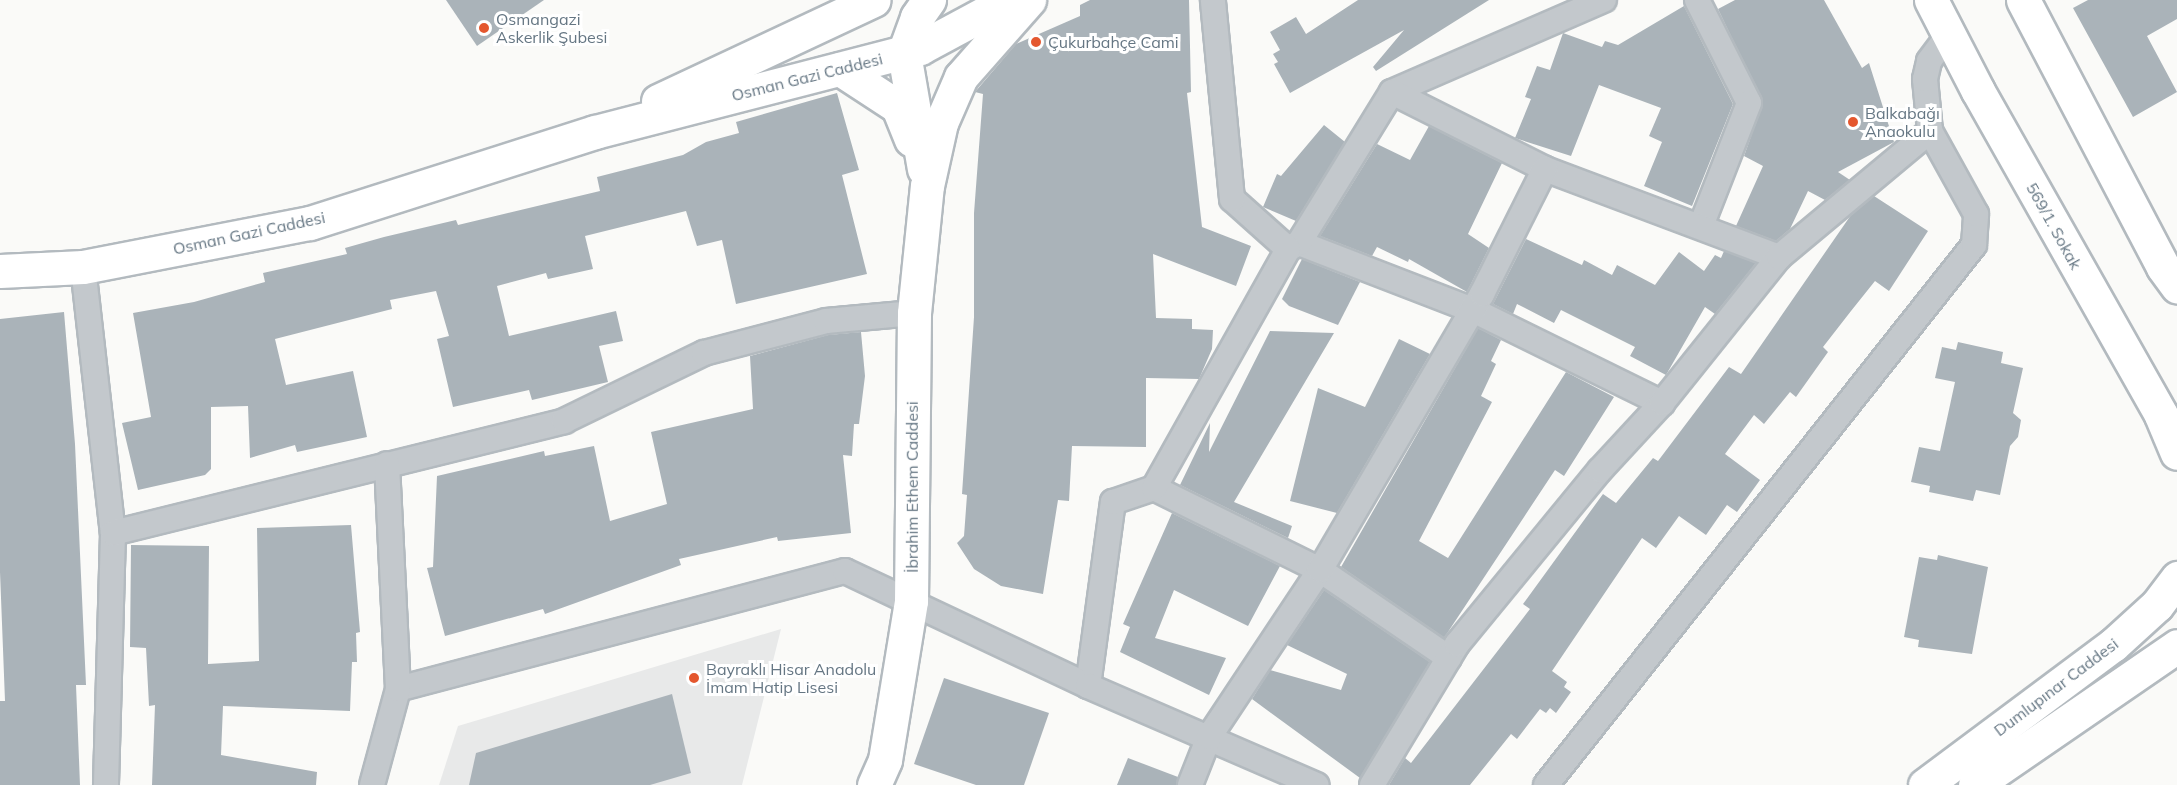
<!DOCTYPE html>
<html>
<head>
<meta charset="utf-8">
<style>
  body { margin:0 }
  #map { position:relative; width:2177px; height:785px; overflow:hidden; background:#fafaf8; font-family:Mulish,sans-serif }
  div>[style] { position:absolute }
  [style*='--x'] { left:calc(var(--x)*1px); top:calc(var(--y)*1px); width:calc(var(--w)*1px); rotate:calc(var(--a)*1deg) }
  .built>* { inset:0; background:#e8e9e9 }
  .building>* { inset:0; background:#aab3b9 }
  .roads { filter:drop-shadow(2px 0 #b3babf) drop-shadow(-2px 0 #b3babf) drop-shadow(0 2px #b3babf) drop-shadow(0 -2px #b3babf) }
  .street>* { height:24px; margin:-12px; padding:0 12px; transform-origin:12px; border-radius:12px; background:#c3c8cc }
  .secondary>* { height:33px; margin:-16.5px; padding:0 16.5px; transform-origin:16.5px; border-radius:16.5px; background:#fff }
  .dots>* { width:16px; height:16px; translate:-50% -50%; box-sizing:border-box; border:3px solid #fff; border-radius:50% }
  span { translate:-50% -50%; white-space:nowrap; text-align:center; line-height:1.15; -webkit-text-stroke:6px #fff; paint-order:stroke }
  .poi-label { font-size:16px; color:#657683 }
  .left { translate:0 -50%; text-align:left }
  .street-label { font-size:16px; color:#657683 }
</style>
</head>
<body>
<div id="map">
  <div class="built">
    <i style="clip-path:polygon(781px 629px,742px 785px,439px 785px,458px 726px)"></i>
  </div>
  <div class="building">
    <i style="clip-path:polygon(446px 0,544px 0,477px 46px)"></i>
    <i style="clip-path:polygon(1090px 0,1189px 0,1191px 92px,1187px 93px,1202px 227px,1251px 246px,1236px 286px,1153px 254px,1156px 318px,1192px 319px,1192px 329px,1213px 330px,1212px 349px,1199px 379px,1146px 378px,1146px 447px,1072px 446px,1069px 501px,1058px 500px,1043px 594px,1001px 586px,974px 569px,957px 543px,964px 536px,967px 495px,962px 494px,974px 317px,974px 213px,983px 94px,975px 92px,1016px 44px,1080px 16px,1080px 5px)"></i>
    <i style="clip-path:polygon(1358px 0,1489px 0,1376px 71px,1373px 67px,1404px 30px,1290px 93px,1274px 64px,1278px 62px,1273px 54px,1280px 50px,1270px 32px,1296px 17px,1306px 34px)"></i>
    <i style="clip-path:polygon(1735px 0,1824px 0,1862px 68px,1869px 63px,1894px 142px,1838px 172px,1850px 180px,1825px 200px,1808px 191px,1790px 229px,1776px 241px,1736px 226px,1763px 166px,1744px 156px,1763px 103px,1718px 9px)"></i>
    <i style="clip-path:polygon(2088px 0,2177px 0,2177px 19px,2147px 36px,2177px 92px,2133px 117px,2073px 8px)"></i>
    <i style="clip-path:polygon(1684px 6px,1733px 104px,1692px 206px,1644px 186px,1662px 142px,1649px 136px,1661px 108px,1599px 85px,1571px 156px,1515px 138px,1531px 99px,1525px 97px,1537px 66px,1550px 70px,1563px 33px,1602px 47px,1605px 41px,1618px 45px)"></i>
    <i style="clip-path:polygon(837px 93px,859px 170px,842px 175px,867px 274px,736px 304px,722px 240px,697px 246px,686px 211px,585px 236px,593px 269px,548px 279px,546px 273px,497px 286px,509px 336px,616px 311px,623px 341px,599px 346px,608px 382px,532px 400px,529px 390px,453px 407px,437px 339px,449px 336px,436px 291px,390px 300px,392px 309px,275px 339px,286px 385px,353px 371px,367px 437px,297px 452px,295px 445px,250px 458px,248px 406px,211px 407px,211px 469px,205px 475px,138px 490px,122px 423px,151px 417px,133px 313px,194px 302px,265px 282px,263px 273px,347px 254px,345px 248px,384px 237px,456px 220px,458px 225px,600px 191px,597px 177px,683px 155px,706px 142px,739px 133px,736px 122px)"></i>
    <i style="clip-path:polygon(1324px 125px,1345px 142px,1296px 221px,1263px 207px,1277px 174px,1281px 176px)"></i>
    <i style="clip-path:polygon(1429px 126px,1502px 163px,1468px 234px,1489px 248px,1467px 292px,1409px 259px,1408px 262px,1377px 247px,1372px 256px,1320px 236px,1377px 144px,1410px 160px)"></i>
    <i style="clip-path:polygon(1874px 196px,1928px 231px,1889px 291px,1875px 281px,1851px 311px,1823px 347px,1828px 352px,1796px 397px,1790px 392px,1764px 424px,1754px 415px,1725px 454px,1760px 480px,1737px 512px,1727px 505px,1706px 535px,1679px 516px,1656px 548px,1642px 538px,1552px 671px,1567px 682px,1564px 687px,1571px 692px,1556px 713px,1550px 708px,1546px 713px,1540px 709px,1517px 739px,1511px 734px,1470px 785px,1389px 785px,1405px 758px,1411px 763px,1530px 609px,1523px 604px,1603px 494px,1616px 503px,1653px 458px,1658px 461px,1729px 367px,1741px 374px,1851px 215px)"></i>
    <i style="clip-path:polygon(1526px 239px,1582px 265px,1584px 260px,1612px 275px,1617px 265px,1655px 285px,1679px 252px,1704px 271px,1715px 255px,1721px 258px,1724px 251px,1756px 263px,1715px 314px,1705px 307px,1666px 375px,1630px 356px,1635px 347px,1561px 310px,1554px 323px,1517px 304px,1513px 314px,1493px 304px)"></i>
    <i style="clip-path:polygon(1302px 259px,1360px 282px,1338px 325px,1289px 306px,1282px 299px)"></i>
    <i style="clip-path:polygon(64px 312px,75px 444px,86px 685px,76px 685px,80px 785px,0 785px,0 701px,5px 701px,0 572px,0 319px)"></i>
    <i style="clip-path:polygon(1478px 328px,1501px 340px,1491px 361px,1496px 364px,1481px 396px,1492px 402px,1419px 541px,1448px 558px,1566px 372px,1614px 397px,1564px 476px,1555px 470px,1444px 638px,1341px 567px)"></i>
    <i style="clip-path:polygon(1270px 331px,1334px 333px,1234px 502px,1292px 526px,1288px 538px,1180px 485px,1210px 423px,1209px 452px)"></i>
    <i style="clip-path:polygon(861px 332px,865px 376px,859px 424px,854px 424px,852px 456px,843px 455px,851px 533px,778px 541px,777px 537px,679px 559px,681px 565px,545px 614px,543px 609px,445px 636px,427px 568px,433px 567px,437px 476px,544px 451px,545px 456px,594px 446px,610px 521px,667px 504px,651px 432px,753px 409px,750px 356px,828px 335px)"></i>
    <i style="clip-path:polygon(1399px 339px,1430px 354px,1337px 513px,1290px 501px,1318px 388px,1365px 407px)"></i>
    <i style="clip-path:polygon(1958px 342px,2003px 352px,2001px 363px,2023px 368px,2013px 413px,2021px 420px,2018px 437px,2010px 446px,2000px 495px,1976px 490px,1973px 501px,1929px 492px,1930px 486px,1911px 482px,1919px 447px,1940px 451px,1955px 382px,1935px 378px,1942px 347px,1956px 350px)"></i>
    <i style="clip-path:polygon(1172px 513px,1280px 566px,1248px 626px,1174px 590px,1155px 638px,1226px 658px,1209px 695px,1120px 652px,1130px 627px,1123px 624px)"></i>
    <i style="clip-path:polygon(351px 525px,360px 632px,356px 633px,357px 662px,352px 662px,350px 711px,223px 706px,221px 755px,317px 772px,316px 785px,152px 785px,155px 705px,149px 706px,146px 648px,130px 647px,131px 545px,209px 546px,208px 664px,259px 661px,257px 528px)"></i>
    <i style="clip-path:polygon(1938px 555px,1988px 567px,1972px 654px,1918px 647px,1919px 640px,1904px 637px,1919px 557px,1937px 560px)"></i>
    <i style="clip-path:polygon(1324px 590px,1430px 662px,1360px 778px,1252px 699px,1270px 670px,1341px 690px,1347px 674px,1287px 645px)"></i>
    <i style="clip-path:polygon(944px 678px,1049px 713px,1024px 785px,976px 785px,914px 764px)"></i>
    <i style="clip-path:polygon(672px 694px,691px 773px,650px 785px,469px 785px,476px 753px)"></i>
    <i style="clip-path:polygon(1128px 758px,1178px 777px,1176px 785px,1117px 785px)"></i>
  </div>
  <div class="roads">
    <div class="street">
      <i style="--x:1697;--y:0;--w:115;--a:63.2"></i>
      <i style="--x:1749;--y:103;--w:132;--a:111.3"></i>
      <i style="--x:1392;--y:92;--w:231;--a:-23.5"></i>
      <i style="--x:1299;--y:243;--w:186;--a:21.1"></i>
      <i style="--x:1473;--y:310;--w:211;--a:26.2"></i>
      <i style="--x:1288;--y:249;--w:13;--a:-29"></i>
      <i style="--x:1299;--y:243;--w:177;--a:-58.4"></i>
      <i style="--x:1392;--y:92;--w:171;--a:26.7"></i>
      <i style="--x:1545;--y:169;--w:250;--a:20.6"></i>
      <i style="--x:83;--y:267;--w:268;--a:83.6"></i>
      <i style="--x:113;--y:533;--w:252;--a:91.6"></i>
      <i style="--x:1154;--y:488;--w:185;--a:26.3"></i>
      <i style="--x:1320;--y:570;--w:156;--a:34.3"></i>
      <i style="--x:113;--y:533;--w:465;--a:-13.9"></i>
      <i style="--x:564;--y:421;--w:156;--a:-25.9"></i>
      <i style="--x:704;--y:353;--w:126;--a:-14.7"></i>
      <i style="--x:826;--y:321;--w:88;--a:-5.2"></i>
      <i style="--x:1088;--y:686;--w:186;--a:-82.3"></i>
      <i style="--x:1113;--y:502;--w:43;--a:-18.9"></i>
      <i style="--x:1154;--y:488;--w:274;--a:-60.7"></i>
      <i style="--x:1288;--y:249;--w:75;--a:-138.2"></i>
      <i style="--x:1232;--y:199;--w:200;--a:-95.5"></i>
      <i style="--x:398;--y:689;--w:462;--a:-14.8"></i>
      <i style="--x:845;--y:571;--w:269;--a:25.3"></i>
      <i style="--x:1088;--y:686;--w:249;--a:23.4"></i>
      <i style="--x:372;--y:785;--w:99;--a:-74.8"></i>
      <i style="--x:398;--y:689;--w:225;--a:-92.8"></i>
      <i style="--x:1190;--y:785;--w:52;--a:-68.4"></i>
      <i style="--x:1209;--y:737;--w:201;--a:-56.4"></i>
      <i style="--x:1320;--y:570;--w:320;--a:-59.6"></i>
      <i style="--x:1482;--y:294;--w:140;--a:-63.3"></i>
      <i style="--x:1372;--y:785;--w:165;--a:-58.9"></i>
      <i style="--x:1457;--y:644;--w:225;--a:-50.6"></i>
      <i style="--x:1600;--y:470;--w:91;--a:-47.2"></i>
      <i style="--x:1662;--y:403;--w:187;--a:-51.3"></i>
      <i style="--x:1779;--y:257;--w:197;--a:-39.8"></i>
      <i style="--x:1930;--y:131;--w:52;--a:-95.5"></i>
      <i style="--x:1925;--y:79;--w:18;--a:-77"></i>
      <i style="--x:1929;--y:61;--w:34;--a:-53"></i>
      <i style="--x:1546;--y:785;--w:689;--a:-51.6"></i>
      <i style="--x:1974;--y:245;--w:31;--a:-86"></i>
      <i style="--x:1976;--y:214;--w:95;--a:-119"></i>
    </div>
    <div class="secondary">
      <i style="--x:1931;--y:0;--w:102;--a:62.7"></i>
      <i style="--x:1978;--y:91;--w:372;--a:60.5"></i>
      <i style="--x:2161;--y:415;--w:41;--a:67.2"></i>
      <i style="--x:2023;--y:0;--w:301;--a:62.3"></i>
      <i style="--x:2163;--y:267;--w:24;--a:54"></i>
      <i style="--x:840;--y:69;--w:69;--a:33.2"></i>
      <i style="--x:898;--y:107;--w:35;--a:68"></i>
      <i style="--x:658;--y:101;--w:238;--a:-25.1"></i>
      <i style="--x:924;--y:169;--w:118;--a:-99.8"></i>
      <i style="--x:904;--y:53;--w:38;--a:-70"></i>
      <i style="--x:917;--y:17;--w:21;--a:-55"></i>
      <i style="--x:0;--y:271;--w:83;--a:-2.8"></i>
      <i style="--x:83;--y:267;--w:231;--a:-11"></i>
      <i style="--x:310;--y:223;--w:299;--a:-17.7"></i>
      <i style="--x:595;--y:132;--w:336;--a:-14.5"></i>
      <i style="--x:920;--y:48;--w:101;--a:-28.3"></i>
      <i style="--x:874;--y:785;--w:27;--a:-66"></i>
      <i style="--x:885;--y:760;--w:161;--a:-80.7"></i>
      <i style="--x:911;--y:601;--w:288;--a:-89.4"></i>
      <i style="--x:914;--y:313;--w:128;--a:-84.2"></i>
      <i style="--x:927;--y:186;--w:65;--a:-77.5"></i>
      <i style="--x:941;--y:123;--w:50;--a:-66.5"></i>
      <i style="--x:961;--y:77;--w:103;--a:-48.6"></i>
      <i style="--x:1925;--y:785;--w:234;--a:-36.7"></i>
      <i style="--x:2113;--y:645;--w:59;--a:-42.3"></i>
      <i style="--x:2157;--y:605;--w:34;--a:-53"></i>
      <i style="--x:1975;--y:785;--w:245;--a:-34.5"></i>
    </div>
  </div>
  <div class="dots">
    <i style="left:484px;top:28px;background:#e4572e"></i>
    <i style="left:1036px;top:42px;background:#e4572e"></i>
    <i style="left:1853px;top:122px;background:#e4572e"></i>
    <i style="left:694px;top:678px;background:#e4572e"></i>
  </div>
  <div class="poi-label">
    <span class="left" style="left:496px;top:28px">Osmangazi<br>Askerlik Şubesi</span>
    <span class="left" style="left:1048px;top:42px">Çukurbahçe Cami</span>
    <span class="left" style="left:1865px;top:122px">Balkabağı<br>Anaokulu</span>
    <span class="left" style="left:706px;top:678px">Bayraklı Hisar Anadolu<br>İmam Hatip Lisesi</span>
  </div>
  <div class="street-label">
    <span style="left:807px;top:77px;rotate:-14deg">Osman Gazi Caddesi</span>
    <span style="left:2054px;top:226px;rotate:61deg">569/1. Sokak</span>
    <span style="left:249px;top:233px;rotate:-12deg">Osman Gazi Caddesi</span>
    <span style="left:912px;top:487px;rotate:-90deg">İbrahim Ethem Caddesi</span>
    <span style="left:2056px;top:687px;rotate:-37deg">Dumlupınar Caddesi</span>
  </div>
</div>
</body>
</html>
